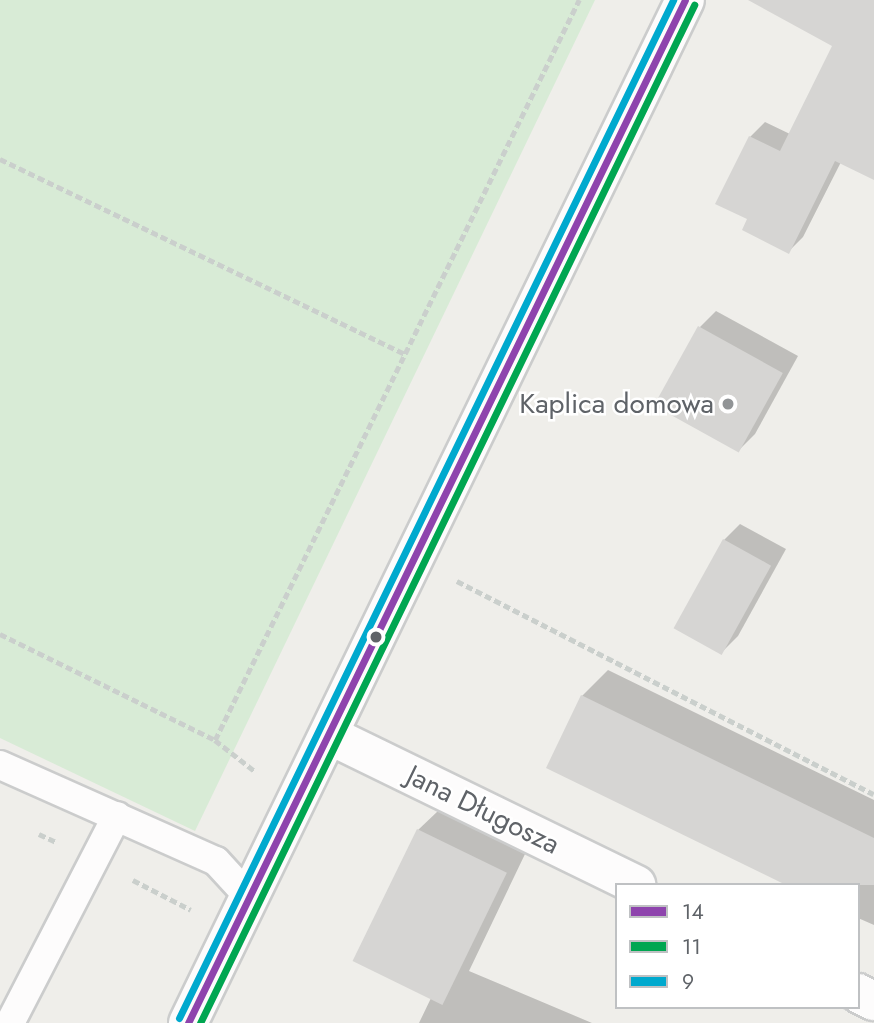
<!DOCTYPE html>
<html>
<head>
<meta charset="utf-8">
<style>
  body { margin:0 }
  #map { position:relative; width:874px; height:1023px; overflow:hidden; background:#efeeea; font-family:Jost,sans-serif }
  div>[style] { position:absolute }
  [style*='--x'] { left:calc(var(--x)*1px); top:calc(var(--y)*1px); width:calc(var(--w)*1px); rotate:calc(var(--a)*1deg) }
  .green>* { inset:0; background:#d8ebd6 }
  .shadow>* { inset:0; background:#0003 }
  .building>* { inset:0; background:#d6d5d3; transform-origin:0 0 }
  .path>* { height:4.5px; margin-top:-2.25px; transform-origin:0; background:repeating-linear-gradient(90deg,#cacfcc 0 7px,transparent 0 10.5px) }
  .roads { filter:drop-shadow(2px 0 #cbcccc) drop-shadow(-2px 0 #cbcccc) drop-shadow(0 2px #cbcccc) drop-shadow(0 -2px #cbcccc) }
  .lane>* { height:28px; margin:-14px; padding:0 14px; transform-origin:14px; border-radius:14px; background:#fdfcfc }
  .street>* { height:38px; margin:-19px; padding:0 19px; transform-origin:19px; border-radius:19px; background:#fdfcfc }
  .secondary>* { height:38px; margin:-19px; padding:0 19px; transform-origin:19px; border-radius:19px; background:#fdfcfc }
  .bus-1>* { height:7px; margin:-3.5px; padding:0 3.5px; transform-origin:3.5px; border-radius:3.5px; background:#8e44ad }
  .bus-2>* { height:7px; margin:-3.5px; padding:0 3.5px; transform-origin:3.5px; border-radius:3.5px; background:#00a651 }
  .bus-3>* { height:7px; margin:-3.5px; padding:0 3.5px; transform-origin:3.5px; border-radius:3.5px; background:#00a9ce }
  .dots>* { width:19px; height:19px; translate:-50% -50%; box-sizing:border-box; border:4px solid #fff; border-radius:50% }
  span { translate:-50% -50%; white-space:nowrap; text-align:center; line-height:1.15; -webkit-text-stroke:5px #fff; paint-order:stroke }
  .poi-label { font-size:28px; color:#5f6368 }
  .right { translate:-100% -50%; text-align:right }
  .street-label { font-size:28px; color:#5f6368 }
  .legend { position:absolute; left:615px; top:883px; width:245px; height:126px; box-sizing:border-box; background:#fff; border:2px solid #bfc1c3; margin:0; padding:9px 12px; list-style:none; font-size:21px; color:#5f6368 }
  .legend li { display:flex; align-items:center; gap:14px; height:35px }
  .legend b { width:35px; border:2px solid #bfc1c3 }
</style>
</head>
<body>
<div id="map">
  <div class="green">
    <i style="clip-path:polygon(0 0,595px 0,195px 831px,0 738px)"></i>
  </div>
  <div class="shadow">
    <i style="clip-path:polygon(810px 0,874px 0,874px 126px,841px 162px,803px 237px,788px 252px,750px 219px,750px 137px,765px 122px,790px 134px,835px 46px)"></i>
    <i style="clip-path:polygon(716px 311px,798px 356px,755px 434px,739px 450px,700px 327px)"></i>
    <i style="clip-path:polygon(740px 524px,786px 549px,738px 636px,722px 652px,724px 540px)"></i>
    <i style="clip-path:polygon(608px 670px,874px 800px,874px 925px,858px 918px,858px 885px,582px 696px)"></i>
    <i style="clip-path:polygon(438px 811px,526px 852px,469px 971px,592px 1023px,419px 1023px,432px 996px,418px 830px)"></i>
  </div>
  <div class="building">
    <i style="clip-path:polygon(748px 0,874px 0,874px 180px,835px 161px,789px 254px,742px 230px,747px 219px,715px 204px,749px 136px,780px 151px,832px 46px)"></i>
    <i style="left:698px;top:326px;width:97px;height:91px;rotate:29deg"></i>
    <i style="left:723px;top:539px;width:55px;height:102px;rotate:29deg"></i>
    <i style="clip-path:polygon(581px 695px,874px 838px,874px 885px,786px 885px,546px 768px)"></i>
    <i style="left:417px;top:829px;width:100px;height:147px;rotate:26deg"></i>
  </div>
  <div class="path">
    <i style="--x:0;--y:159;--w:449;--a:25.7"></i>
    <i style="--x:457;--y:581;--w:468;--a:27.1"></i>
    <i style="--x:0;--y:634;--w:240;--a:26.2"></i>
    <i style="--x:215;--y:740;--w:825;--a:-63.81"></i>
    <i style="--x:215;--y:740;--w:52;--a:38"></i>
    <i style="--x:39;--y:834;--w:19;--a:25"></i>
    <i style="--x:133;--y:880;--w:65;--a:27.3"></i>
  </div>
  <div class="roads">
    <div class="lane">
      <i style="--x:0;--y:765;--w:236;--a:24"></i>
      <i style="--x:216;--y:861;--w:49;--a:47.5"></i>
      <i style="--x:10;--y:1023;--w:233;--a:-62.7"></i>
    </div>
    <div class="street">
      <i style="--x:329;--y:735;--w:342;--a:26"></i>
      <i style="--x:858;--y:993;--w:18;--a:27"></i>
    </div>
    <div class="secondary">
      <i style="--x:188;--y:1023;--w:1137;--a:-64.09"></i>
    </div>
  </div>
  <div class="bus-1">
    <i style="--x:188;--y:1023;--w:1137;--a:-64.09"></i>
  </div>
  <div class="bus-2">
    <i style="--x:200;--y:1023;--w:1132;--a:-64.11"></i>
  </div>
  <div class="bus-3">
    <i style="--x:179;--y:1018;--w:1132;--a:-64.11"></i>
  </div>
  <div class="dots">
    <i style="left:728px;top:404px;background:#919496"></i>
    <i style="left:376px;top:637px;background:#5f6368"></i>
  </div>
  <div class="poi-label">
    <span class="right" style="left:714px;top:404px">Kaplica domowa</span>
  </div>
  <div class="street-label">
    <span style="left:483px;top:810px;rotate:26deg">Jana Długosza</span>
  </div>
  <ul class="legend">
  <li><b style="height:9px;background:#8e44ad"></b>14</li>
  <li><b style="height:9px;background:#00a651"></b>11</li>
  <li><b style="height:9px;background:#00a9ce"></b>9</li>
  </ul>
</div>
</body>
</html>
